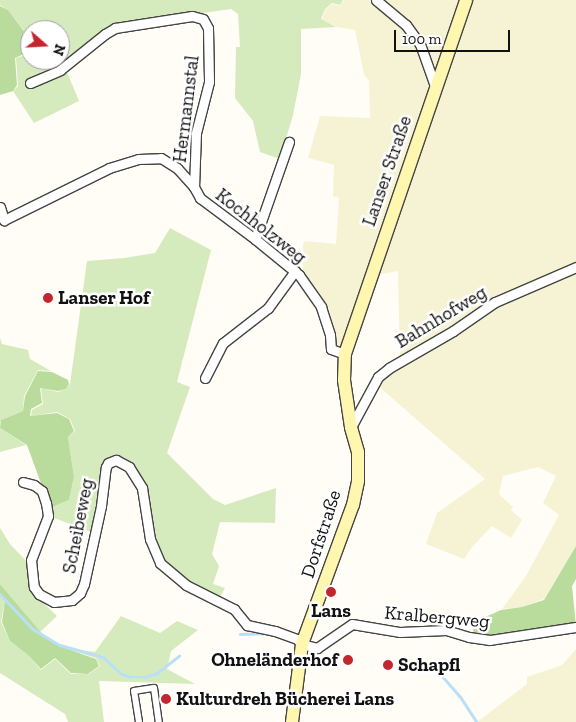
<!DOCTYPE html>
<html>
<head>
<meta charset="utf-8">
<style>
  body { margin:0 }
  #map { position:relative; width:576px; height:722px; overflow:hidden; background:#fffdf5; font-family:"Zilla Slab",serif }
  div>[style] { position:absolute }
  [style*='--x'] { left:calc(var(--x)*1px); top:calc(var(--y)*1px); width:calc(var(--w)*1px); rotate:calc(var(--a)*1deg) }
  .farmland>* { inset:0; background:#f6f3d4 }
  .green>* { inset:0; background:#d5ebbd }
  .forest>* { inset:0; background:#b9dc9c }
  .stream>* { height:2.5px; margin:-1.25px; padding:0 1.25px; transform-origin:1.25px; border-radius:1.25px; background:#b9e0f7 }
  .roads { filter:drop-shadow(1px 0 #444) drop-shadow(-1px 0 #444) drop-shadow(0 1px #444) drop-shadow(0 -1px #444) }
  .pedestrian>* { height:6px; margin:-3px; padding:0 3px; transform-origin:3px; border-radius:3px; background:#fff }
  .minor>* { height:9px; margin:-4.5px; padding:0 4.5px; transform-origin:4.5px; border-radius:4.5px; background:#fff }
  .secondary>* { height:12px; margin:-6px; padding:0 6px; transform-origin:6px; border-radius:6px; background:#fff6b0 }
  .dots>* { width:14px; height:14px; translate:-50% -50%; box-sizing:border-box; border:2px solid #fff; border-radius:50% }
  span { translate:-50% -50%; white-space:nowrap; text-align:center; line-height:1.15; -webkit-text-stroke:5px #fff; paint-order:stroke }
  .street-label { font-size:19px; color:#111 }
  .poi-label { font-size:19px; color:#111; font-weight:700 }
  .left { translate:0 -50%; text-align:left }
  .right { translate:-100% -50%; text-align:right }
  .north { position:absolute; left:20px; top:20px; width:50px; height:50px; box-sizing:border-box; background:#fff; border:1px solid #a0a0a0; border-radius:50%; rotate:109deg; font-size:14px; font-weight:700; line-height:20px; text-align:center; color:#111 }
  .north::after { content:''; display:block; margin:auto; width:18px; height:22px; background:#c4262e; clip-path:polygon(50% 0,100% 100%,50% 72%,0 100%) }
  .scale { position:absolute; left:394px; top:30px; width:116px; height:22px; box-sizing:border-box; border:2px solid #111; border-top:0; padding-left:6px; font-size:15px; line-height:18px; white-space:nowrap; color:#111; -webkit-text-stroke:4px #fff; paint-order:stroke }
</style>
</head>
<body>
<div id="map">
  <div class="farmland">
    <i style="clip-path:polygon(344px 0,463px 0,343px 345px,336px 346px,303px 275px,303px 244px,305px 241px,336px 244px,339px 198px,333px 196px,334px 165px,308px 158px,320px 116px,370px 118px,369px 81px,364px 75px,355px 30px,337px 27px,322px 20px,325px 10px,332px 4px,340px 6px)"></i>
    <i style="clip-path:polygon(470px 0,576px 0,576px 546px,544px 599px,522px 607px,502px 609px,526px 576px,559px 515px,543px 503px,556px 476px,538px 467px,503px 476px,499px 494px,513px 507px,511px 510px,522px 520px,511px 538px,492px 526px,472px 547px,464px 559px,426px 544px,437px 513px,485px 479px,377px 385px,383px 377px,400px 364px,398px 271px,376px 275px)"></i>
    <i style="clip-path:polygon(576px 649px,576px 722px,477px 722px,527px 684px,527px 677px,562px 665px)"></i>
  </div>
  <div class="green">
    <i style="clip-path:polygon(0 0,343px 0,340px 5px,332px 3px,325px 9px,321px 19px,336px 27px,301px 29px,301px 74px,293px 115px,280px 159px,260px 152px,253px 121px,235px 98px,236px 47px,240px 47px,238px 14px,231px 9px,120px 25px,64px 65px,79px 101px,34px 123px,13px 91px,18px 86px,16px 58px,25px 55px,30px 43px,30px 60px,60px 60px,60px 30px,30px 30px,30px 38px,8px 10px,0 5px)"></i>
    <i style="clip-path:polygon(170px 228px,211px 250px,177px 382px,190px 387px,167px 453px,213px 499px,225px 505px,276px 488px,275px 523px,220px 522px,212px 554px,219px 566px,213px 584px,225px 588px,220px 597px,189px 582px,164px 563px,155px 540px,148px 496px,135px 472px,121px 457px,108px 460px,101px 470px,94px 533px,54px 518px,50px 508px,69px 500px,74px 477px,68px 437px,75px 431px,70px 419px,57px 412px,31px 416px,32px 410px,43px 404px,41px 388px,58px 392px,66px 389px,70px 384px,87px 261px,124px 258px,155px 253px)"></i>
    <i style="clip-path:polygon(0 338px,2px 344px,28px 350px,30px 359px,51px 371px,38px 370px,24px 396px,23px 411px,1px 420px,0 424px)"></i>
    <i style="clip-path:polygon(0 428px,26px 445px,0 452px)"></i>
    <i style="clip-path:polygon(0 528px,10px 544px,28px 563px,30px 590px,57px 616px,40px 632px,0 584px)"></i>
    <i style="clip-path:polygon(0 594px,5px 600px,1px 622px,10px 641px,29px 656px,41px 670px,55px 659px,71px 674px,89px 674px,100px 666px,96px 658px,66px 648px,95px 652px,121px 616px,160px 633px,177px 621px,198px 630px,171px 651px,167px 669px,195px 684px,99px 681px,104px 722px,68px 722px,65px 714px,0 673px)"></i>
  </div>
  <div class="forest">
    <i style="clip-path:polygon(0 6px,8px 10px,30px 39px,24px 54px,15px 58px,17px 85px,13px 91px,0 95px)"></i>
    <i style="clip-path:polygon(38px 371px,52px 372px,68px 380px,69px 384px,66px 389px,58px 391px,40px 388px,42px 403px,31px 409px,30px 416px,57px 413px,69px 419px,74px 431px,68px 437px,74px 477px,69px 500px,50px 508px,27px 445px,0 428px,1px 420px,23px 411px,25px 396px)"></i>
    <i style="clip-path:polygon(576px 546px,576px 579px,572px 586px,576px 626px,494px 637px,474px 634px,472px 623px,501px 610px,522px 607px,544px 600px)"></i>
    <i style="clip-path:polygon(0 584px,44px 636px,65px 648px,96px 659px,99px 666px,88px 674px,71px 673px,55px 658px,41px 669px,29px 656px,10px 641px,2px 622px,5px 600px,0 593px)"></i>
  </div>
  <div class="stream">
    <i style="--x:0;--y:594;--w:48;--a:46.7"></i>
    <i style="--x:33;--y:629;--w:31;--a:31"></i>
    <i style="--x:60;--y:645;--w:45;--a:15.6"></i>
    <i style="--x:103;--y:657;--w:25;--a:42"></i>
    <i style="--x:122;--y:674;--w:9;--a:18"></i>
    <i style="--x:131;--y:677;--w:14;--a:0"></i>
    <i style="--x:145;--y:677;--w:13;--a:-18"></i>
    <i style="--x:157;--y:673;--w:28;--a:-38"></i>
    <i style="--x:240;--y:634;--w:23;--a:-2"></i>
    <i style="--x:438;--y:671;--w:33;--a:49"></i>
    <i style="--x:460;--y:696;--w:31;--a:57"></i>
  </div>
  <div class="roads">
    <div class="pedestrian">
      <i style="--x:139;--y:722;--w:31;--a:-99"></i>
      <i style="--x:134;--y:691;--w:20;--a:-9"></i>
      <i style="--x:154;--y:688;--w:34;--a:82"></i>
    </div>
    <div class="minor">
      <i style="--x:376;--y:0;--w:39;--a:40"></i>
      <i style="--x:406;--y:25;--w:24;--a:54"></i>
      <i style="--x:420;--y:44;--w:48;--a:70.4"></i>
      <i style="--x:30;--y:83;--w:33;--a:-23"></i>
      <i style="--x:60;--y:70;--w:58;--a:-38.7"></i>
      <i style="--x:105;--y:34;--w:12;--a:-31"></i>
      <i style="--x:115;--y:28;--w:78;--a:-8.9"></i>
      <i style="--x:192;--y:16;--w:11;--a:15"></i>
      <i style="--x:203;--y:19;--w:10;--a:61"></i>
      <i style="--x:208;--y:28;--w:54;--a:88.9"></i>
      <i style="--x:209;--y:82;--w:53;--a:104.3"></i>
      <i style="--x:196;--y:133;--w:54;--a:92.1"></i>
      <i style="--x:0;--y:207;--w:14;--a:73"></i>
      <i style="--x:4;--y:220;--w:117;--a:-26.3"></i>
      <i style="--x:109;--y:168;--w:30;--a:-17"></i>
      <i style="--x:138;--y:159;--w:23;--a:-2"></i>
      <i style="--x:161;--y:158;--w:19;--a:32"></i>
      <i style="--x:177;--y:168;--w:25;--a:48"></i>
      <i style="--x:194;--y:187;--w:13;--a:61"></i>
      <i style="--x:200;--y:198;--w:69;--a:36.7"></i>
      <i style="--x:255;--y:239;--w:57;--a:39.3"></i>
      <i style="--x:299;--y:275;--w:39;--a:55"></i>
      <i style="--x:321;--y:307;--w:29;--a:72"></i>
      <i style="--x:330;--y:335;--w:14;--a:86"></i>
      <i style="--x:331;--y:349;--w:15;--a:20"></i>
      <i style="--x:255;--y:239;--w:103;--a:-70.7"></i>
      <i style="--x:205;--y:378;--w:39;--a:-63"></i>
      <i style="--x:223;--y:343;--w:57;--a:-37.9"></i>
      <i style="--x:268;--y:308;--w:46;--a:-53.9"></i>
      <i style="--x:351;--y:427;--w:57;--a:-61.6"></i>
      <i style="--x:378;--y:377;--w:14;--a:-39"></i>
      <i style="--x:389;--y:368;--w:74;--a:-30"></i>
      <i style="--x:453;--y:331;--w:51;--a:-34.6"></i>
      <i style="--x:495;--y:302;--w:88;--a:-23.4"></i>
      <i style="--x:23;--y:482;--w:11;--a:15"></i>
      <i style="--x:34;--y:485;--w:10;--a:37"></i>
      <i style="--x:42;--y:491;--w:13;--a:72"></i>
      <i style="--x:46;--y:503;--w:13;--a:81"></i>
      <i style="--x:48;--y:516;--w:47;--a:111.1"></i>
      <i style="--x:31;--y:560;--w:27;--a:84"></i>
      <i style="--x:34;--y:587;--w:9;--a:54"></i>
      <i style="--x:39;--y:594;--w:17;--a:28"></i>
      <i style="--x:54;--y:602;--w:18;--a:-6"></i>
      <i style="--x:72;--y:600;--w:11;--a:-41"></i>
      <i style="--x:80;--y:593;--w:10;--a:-66"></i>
      <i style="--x:84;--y:584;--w:80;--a:-77.7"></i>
      <i style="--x:101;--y:506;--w:39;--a:-83"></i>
      <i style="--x:106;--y:467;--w:4;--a:-63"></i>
      <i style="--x:108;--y:463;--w:9;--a:-21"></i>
      <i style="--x:116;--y:460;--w:15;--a:28"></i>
      <i style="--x:129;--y:467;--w:25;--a:58"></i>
      <i style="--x:142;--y:488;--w:52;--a:81.1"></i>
      <i style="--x:150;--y:539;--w:26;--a:67"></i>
      <i style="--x:160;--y:563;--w:34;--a:40"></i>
      <i style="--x:186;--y:585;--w:54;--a:26.6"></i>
      <i style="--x:234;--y:609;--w:21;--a:51"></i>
      <i style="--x:247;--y:625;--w:29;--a:12"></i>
      <i style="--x:275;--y:631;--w:23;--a:20"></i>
      <i style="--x:297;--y:639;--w:7;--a:45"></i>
      <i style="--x:302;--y:644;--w:16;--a:15"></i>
      <i style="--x:317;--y:648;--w:42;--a:-34.4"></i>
      <i style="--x:352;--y:624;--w:49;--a:9.5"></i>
      <i style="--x:400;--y:632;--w:46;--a:-2.5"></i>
      <i style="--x:446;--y:630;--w:24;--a:17"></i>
      <i style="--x:469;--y:637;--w:21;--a:8"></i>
      <i style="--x:490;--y:640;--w:87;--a:-8.6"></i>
    </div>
    <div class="secondary">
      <i style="--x:292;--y:722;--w:79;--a:-82.7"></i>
      <i style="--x:302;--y:644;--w:148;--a:-69.9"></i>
      <i style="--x:353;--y:505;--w:25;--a:-78"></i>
      <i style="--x:358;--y:481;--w:29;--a:-90"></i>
      <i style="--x:358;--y:452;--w:26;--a:-106"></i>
      <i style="--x:351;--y:427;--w:48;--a:-98.5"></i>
      <i style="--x:344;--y:380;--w:26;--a:-88"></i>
      <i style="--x:345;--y:354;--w:374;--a:-71.1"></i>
    </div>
  </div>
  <div class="dots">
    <i style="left:48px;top:298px;background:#c4262e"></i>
    <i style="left:331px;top:592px;background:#c4262e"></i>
    <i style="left:348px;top:660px;background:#c4262e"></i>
    <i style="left:388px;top:665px;background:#c4262e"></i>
    <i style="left:166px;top:699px;background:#c4262e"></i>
  </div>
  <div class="street-label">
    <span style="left:186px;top:109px;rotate:-83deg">Hermannstal</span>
    <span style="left:387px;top:171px;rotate:-71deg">Lanser Straße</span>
    <span style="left:261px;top:226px;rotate:38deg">Kochholzweg</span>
    <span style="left:441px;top:317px;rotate:-31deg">Bahnhofweg</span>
    <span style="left:78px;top:526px;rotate:-79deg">Scheibeweg</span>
    <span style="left:321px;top:534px;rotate:-72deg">Dorfstraße</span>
    <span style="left:437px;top:617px;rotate:5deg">Kralbergweg</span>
  </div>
  <div class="poi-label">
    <span class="left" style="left:58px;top:298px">Lanser Hof</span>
    <span style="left:331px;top:611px">Lans</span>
    <span class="right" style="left:338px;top:660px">Ohneländerhof</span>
    <span class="left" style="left:398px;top:665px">Schapfl</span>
    <span class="left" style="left:176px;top:699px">Kulturdreh Bücherei Lans</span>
  </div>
  <div class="north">N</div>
  <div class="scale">100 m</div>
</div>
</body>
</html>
